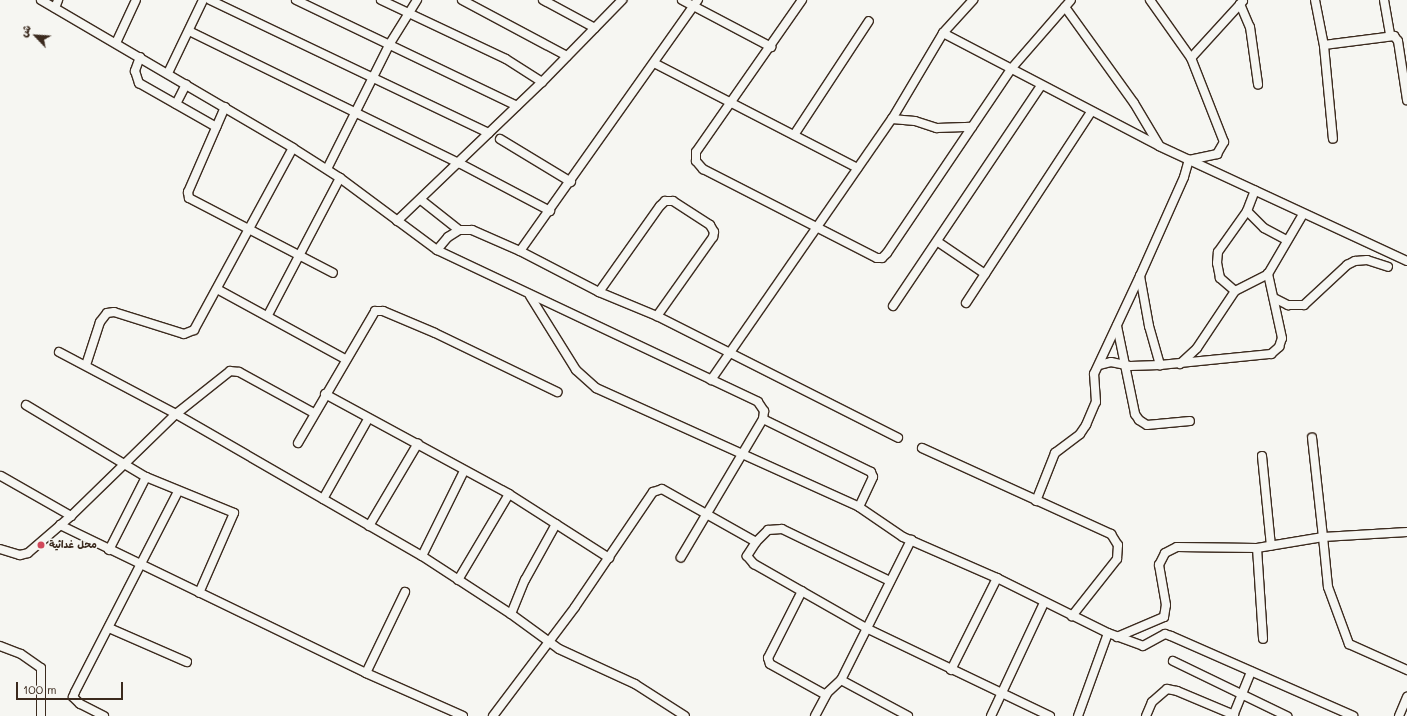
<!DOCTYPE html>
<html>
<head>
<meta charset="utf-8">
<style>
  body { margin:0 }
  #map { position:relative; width:1407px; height:716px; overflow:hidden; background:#f6f6f2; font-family:Mali,"Playpen Sans Arabic",sans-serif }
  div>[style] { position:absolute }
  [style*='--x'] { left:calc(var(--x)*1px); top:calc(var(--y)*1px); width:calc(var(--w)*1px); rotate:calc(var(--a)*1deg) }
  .roads { filter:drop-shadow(1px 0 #3b2a1e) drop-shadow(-1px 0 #3b2a1e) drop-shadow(0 1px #3b2a1e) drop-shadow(0 -1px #3b2a1e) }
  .minor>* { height:8px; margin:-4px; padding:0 4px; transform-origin:4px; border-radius:4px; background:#f6f6f2 }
  .dots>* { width:11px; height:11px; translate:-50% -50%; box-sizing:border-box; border:2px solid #f6f6f2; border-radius:50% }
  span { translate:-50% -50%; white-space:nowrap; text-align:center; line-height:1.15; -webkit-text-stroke:3px #f6f6f2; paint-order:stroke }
  .poi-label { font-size:10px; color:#3b2a1e; font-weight:700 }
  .left { translate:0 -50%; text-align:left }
  .north { position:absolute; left:16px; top:16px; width:40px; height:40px; -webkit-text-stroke:3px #f6f6f2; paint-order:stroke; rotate:295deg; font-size:11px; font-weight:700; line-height:16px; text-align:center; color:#3b2a1e }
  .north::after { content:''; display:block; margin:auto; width:14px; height:18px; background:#3b2a1e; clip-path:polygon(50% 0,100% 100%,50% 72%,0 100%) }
  .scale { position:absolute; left:16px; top:682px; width:107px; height:18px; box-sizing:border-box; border:2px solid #3b2a1e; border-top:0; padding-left:5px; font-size:12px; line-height:14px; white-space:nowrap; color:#3b2a1e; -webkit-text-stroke:3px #f6f6f2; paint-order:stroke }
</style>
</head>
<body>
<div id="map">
  <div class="roads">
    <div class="minor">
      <i style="--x:41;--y:0;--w:292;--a:30.4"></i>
      <i style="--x:293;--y:148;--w:56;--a:32.6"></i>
      <i style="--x:340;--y:178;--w:121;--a:36.6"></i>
      <i style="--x:437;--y:250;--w:355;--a:25.3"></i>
      <i style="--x:758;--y:402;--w:11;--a:56"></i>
      <i style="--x:764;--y:411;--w:8;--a:97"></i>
      <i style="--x:763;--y:419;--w:161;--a:120.7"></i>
      <i style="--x:210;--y:0;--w:309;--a:25.5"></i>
      <i style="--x:296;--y:0;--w:245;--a:25.6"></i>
      <i style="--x:381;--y:0;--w:138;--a:25.3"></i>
      <i style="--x:506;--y:59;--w:43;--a:32.6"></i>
      <i style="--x:462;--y:0;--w:119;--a:28.1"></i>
      <i style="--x:543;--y:0;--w:59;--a:28.3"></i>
      <i style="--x:682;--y:0;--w:101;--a:27.8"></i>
      <i style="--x:802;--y:0;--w:185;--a:124.9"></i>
      <i style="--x:696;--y:152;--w:9;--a:90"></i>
      <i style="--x:696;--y:161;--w:11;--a:49"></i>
      <i style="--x:703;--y:169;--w:195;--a:27.1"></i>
      <i style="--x:877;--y:258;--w:5;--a:0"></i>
      <i style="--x:882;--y:258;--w:7;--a:-45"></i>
      <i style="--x:887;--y:253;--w:222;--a:-56"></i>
      <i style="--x:1011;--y:69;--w:91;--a:-49"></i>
      <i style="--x:1315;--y:0;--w:47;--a:78.9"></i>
      <i style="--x:1324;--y:46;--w:93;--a:84.5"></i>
      <i style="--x:1384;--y:0;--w:36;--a:80"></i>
      <i style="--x:1240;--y:4;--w:25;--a:67"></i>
      <i style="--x:1250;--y:27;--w:58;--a:82"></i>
      <i style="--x:1065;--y:7;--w:118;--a:54.3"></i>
      <i style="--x:1134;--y:103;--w:49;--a:59.2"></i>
      <i style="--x:55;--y:8;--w:9;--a:-69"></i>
      <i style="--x:189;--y:31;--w:301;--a:26.1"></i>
      <i style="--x:459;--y:163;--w:103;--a:27.8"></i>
      <i style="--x:943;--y:33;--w:244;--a:27.6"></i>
      <i style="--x:1159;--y:146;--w:273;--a:24.9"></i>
      <i style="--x:116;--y:43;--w:47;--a:-65.1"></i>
      <i style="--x:1324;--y:45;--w:71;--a:-7.3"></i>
      <i style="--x:1394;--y:36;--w:6;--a:51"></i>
      <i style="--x:1398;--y:41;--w:60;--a:81.3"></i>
      <i style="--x:140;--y:57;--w:15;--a:110"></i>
      <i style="--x:135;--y:71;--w:13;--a:72"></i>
      <i style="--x:139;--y:83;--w:89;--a:29.7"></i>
      <i style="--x:1191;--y:58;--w:77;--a:-47.6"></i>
      <i style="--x:654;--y:63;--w:229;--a:27.3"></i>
      <i style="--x:168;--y:73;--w:81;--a:-64.4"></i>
      <i style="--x:176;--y:104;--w:22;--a:-63"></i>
      <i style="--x:225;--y:107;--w:93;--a:113.5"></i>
      <i style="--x:188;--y:192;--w:6;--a:81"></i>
      <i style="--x:189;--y:198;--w:162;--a:27.5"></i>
      <i style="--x:892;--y:119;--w:23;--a:5"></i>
      <i style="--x:915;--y:121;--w:23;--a:18"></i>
      <i style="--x:937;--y:128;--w:35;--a:-2"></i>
      <i style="--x:794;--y:135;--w:136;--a:-56.7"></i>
      <i style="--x:500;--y:139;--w:83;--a:31.2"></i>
      <i style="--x:327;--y:169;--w:139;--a:-63.4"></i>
      <i style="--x:389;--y:45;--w:53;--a:-58.1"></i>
      <i style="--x:421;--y:200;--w:48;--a:38.3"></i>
      <i style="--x:1247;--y:211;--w:24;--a:45"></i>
      <i style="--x:1264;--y:228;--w:26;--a:28"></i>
      <i style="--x:397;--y:221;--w:201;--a:-43.8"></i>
      <i style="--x:542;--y:82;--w:115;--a:-45.7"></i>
      <i style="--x:938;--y:242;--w:57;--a:34.2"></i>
      <i style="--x:437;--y:250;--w:17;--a:-50"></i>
      <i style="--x:448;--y:237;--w:13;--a:-32"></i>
      <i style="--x:459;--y:230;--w:13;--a:0"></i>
      <i style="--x:472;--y:230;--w:52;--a:23.6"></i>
      <i style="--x:520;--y:251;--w:89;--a:27.4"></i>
      <i style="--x:599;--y:292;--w:63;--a:22.5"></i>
      <i style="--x:657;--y:316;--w:270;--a:26.8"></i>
      <i style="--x:520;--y:251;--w:308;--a:-54.7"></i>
      <i style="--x:1140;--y:276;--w:51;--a:79.8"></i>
      <i style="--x:1149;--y:326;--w:41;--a:74.2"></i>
      <i style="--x:217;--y:289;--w:146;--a:28.7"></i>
      <i style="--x:1235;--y:291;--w:20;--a:-139"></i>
      <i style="--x:1220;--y:278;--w:15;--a:-101"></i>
      <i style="--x:1217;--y:263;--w:11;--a:-85"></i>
      <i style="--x:1218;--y:252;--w:50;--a:-54.7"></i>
      <i style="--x:1247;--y:211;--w:22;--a:-69"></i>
      <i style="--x:599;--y:292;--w:105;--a:-54.7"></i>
      <i style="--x:660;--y:206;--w:7;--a:-45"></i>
      <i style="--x:665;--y:201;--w:8;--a:0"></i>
      <i style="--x:673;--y:201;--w:44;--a:33"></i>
      <i style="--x:710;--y:225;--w:8;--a:60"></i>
      <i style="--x:714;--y:232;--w:5;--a:101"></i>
      <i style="--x:713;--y:237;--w:97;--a:125.3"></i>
      <i style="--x:530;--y:296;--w:87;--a:58.1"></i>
      <i style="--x:576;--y:370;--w:27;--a:42"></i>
      <i style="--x:596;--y:388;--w:289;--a:24.3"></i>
      <i style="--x:859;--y:507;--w:53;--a:34.3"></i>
      <i style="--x:903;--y:537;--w:103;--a:23.6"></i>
      <i style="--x:997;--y:578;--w:124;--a:26.4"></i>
      <i style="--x:1108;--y:633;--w:37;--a:20"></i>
      <i style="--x:1143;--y:646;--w:25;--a:-29"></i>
      <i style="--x:1165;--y:634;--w:6;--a:18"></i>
      <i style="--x:1171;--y:636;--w:199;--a:23.7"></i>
      <i style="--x:1274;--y:298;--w:16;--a:27"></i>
      <i style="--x:1288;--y:305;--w:16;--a:0"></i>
      <i style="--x:1304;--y:305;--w:59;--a:-42.9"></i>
      <i style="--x:1347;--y:265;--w:9;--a:-27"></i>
      <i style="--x:1355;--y:261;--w:12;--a:-5"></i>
      <i style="--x:1367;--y:260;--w:22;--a:18"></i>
      <i style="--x:966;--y:303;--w:228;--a:-56.8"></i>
      <i style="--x:893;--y:306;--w:265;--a:-56.1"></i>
      <i style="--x:268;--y:315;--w:155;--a:-62.3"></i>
      <i style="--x:1117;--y:326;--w:90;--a:78.4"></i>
      <i style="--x:1135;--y:414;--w:7;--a:56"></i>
      <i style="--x:1139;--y:420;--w:9;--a:32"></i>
      <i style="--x:1147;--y:425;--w:43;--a:-5.3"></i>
      <i style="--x:59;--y:352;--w:132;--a:27.9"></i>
      <i style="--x:176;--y:414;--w:284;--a:30"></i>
      <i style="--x:422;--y:556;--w:106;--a:33.1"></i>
      <i style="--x:511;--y:614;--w:59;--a:36.1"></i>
      <i style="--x:559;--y:649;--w:84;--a:24.7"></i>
      <i style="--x:635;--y:684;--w:59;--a:32.6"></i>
      <i style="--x:1180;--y:364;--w:23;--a:-43"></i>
      <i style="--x:1197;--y:348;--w:69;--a:-56.3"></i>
      <i style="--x:1235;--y:291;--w:37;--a:-27"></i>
      <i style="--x:1268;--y:274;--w:69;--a:-59.7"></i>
      <i style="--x:86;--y:365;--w:45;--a:-72"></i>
      <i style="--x:100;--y:322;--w:11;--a:-52"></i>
      <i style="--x:107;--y:313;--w:7;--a:-8"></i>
      <i style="--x:114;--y:312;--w:73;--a:17.4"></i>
      <i style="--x:184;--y:334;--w:11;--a:-22"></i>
      <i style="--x:194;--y:330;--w:207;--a:-61.5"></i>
      <i style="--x:1099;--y:365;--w:12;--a:-14"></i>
      <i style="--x:1111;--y:362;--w:19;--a:12"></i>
      <i style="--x:1130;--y:366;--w:30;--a:-2"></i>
      <i style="--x:1160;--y:365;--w:112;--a:-5.7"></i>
      <i style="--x:1271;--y:354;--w:11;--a:-41"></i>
      <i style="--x:1279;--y:347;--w:9;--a:-72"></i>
      <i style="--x:1282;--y:338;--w:66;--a:-102.3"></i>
      <i style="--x:711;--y:380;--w:318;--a:-55.3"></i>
      <i style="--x:892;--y:119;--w:100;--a:-59.3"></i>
      <i style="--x:943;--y:33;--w:45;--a:-47.7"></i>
      <i style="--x:325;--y:394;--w:209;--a:28.5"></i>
      <i style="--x:509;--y:494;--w:119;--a:32.6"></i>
      <i style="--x:26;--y:405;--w:140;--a:31"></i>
      <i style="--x:146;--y:477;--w:95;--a:22.2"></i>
      <i style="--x:234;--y:513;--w:87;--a:113.6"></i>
      <i style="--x:763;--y:419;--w:120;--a:26.1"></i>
      <i style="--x:871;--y:472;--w:5;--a:68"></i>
      <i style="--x:873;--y:477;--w:33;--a:115"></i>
      <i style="--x:298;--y:443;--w:153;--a:-59.7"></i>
      <i style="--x:375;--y:311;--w:8;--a:0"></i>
      <i style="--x:383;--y:311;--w:56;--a:22.9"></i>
      <i style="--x:435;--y:333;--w:136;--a:25.8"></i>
      <i style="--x:922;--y:448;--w:208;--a:24.5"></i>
      <i style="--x:1111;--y:534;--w:13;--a:58"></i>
      <i style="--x:1118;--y:545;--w:14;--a:94"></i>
      <i style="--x:1117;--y:559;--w:73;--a:128.3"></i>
      <i style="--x:1262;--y:456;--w:90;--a:84.3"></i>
      <i style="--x:1;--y:476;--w:81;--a:29.7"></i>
      <i style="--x:323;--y:499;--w:92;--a:-60.6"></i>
      <i style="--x:1036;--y:501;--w:52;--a:-68.4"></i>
      <i style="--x:1055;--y:453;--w:31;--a:-37"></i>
      <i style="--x:1080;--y:434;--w:11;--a:-56"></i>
      <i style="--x:1086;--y:425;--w:25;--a:-67"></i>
      <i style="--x:1096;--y:402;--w:28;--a:-94"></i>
      <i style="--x:1094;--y:374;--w:108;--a:-64.9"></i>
      <i style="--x:1140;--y:276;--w:108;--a:-66"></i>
      <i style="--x:1184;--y:177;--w:18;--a:-74"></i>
      <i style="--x:1189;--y:160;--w:29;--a:-12"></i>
      <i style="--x:1217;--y:154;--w:14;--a:-60"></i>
      <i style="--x:1224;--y:142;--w:90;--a:-111.4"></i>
      <i style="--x:1191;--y:58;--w:71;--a:-125.3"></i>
      <i style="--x:60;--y:525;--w:340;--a:25.8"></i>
      <i style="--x:366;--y:673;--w:106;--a:23.9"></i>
      <i style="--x:369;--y:526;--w:96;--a:-59.4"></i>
      <i style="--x:1407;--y:532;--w:84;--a:176.6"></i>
      <i style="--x:1323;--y:537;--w:50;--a:84.3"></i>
      <i style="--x:1328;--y:587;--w:61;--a:69.8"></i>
      <i style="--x:1349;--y:644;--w:64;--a:24.1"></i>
      <i style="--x:756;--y:542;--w:17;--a:-45"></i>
      <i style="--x:768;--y:530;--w:14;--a:-4"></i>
      <i style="--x:782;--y:529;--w:120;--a:25.7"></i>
      <i style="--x:1257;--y:548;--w:91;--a:86.2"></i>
      <i style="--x:0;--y:549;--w:21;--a:17"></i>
      <i style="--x:20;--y:555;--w:8;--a:-14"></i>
      <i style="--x:28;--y:553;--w:57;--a:-40.7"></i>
      <i style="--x:71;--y:516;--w:146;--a:-44.2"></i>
      <i style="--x:176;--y:414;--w:69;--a:-38.5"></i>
      <i style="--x:230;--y:371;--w:9;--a:6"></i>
      <i style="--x:239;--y:372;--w:85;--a:28.7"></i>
      <i style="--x:109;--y:550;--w:82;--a:-63.1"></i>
      <i style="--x:422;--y:556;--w:95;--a:-63.7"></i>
      <i style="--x:458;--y:580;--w:100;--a:-59.3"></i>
      <i style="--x:802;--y:591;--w:75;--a:116.9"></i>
      <i style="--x:768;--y:658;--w:6;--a:72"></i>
      <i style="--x:770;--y:664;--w:64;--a:29"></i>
      <i style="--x:511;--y:614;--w:37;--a:-68"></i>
      <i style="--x:525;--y:580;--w:64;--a:-61"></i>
      <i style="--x:109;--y:628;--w:85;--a:23.6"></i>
      <i style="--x:1117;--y:637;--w:51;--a:-23.1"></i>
      <i style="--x:1164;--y:617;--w:12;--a:-81"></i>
      <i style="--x:1166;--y:605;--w:41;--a:-99.9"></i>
      <i style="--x:1159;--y:565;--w:13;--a:-63"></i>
      <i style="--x:1165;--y:553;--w:13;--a:-27"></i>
      <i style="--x:1177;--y:547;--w:80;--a:0.7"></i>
      <i style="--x:1257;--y:548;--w:67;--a:-9.5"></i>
      <i style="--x:1323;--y:537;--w:100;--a:-96.3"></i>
      <i style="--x:0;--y:646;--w:22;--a:21"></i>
      <i style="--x:21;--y:654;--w:24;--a:35"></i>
      <i style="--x:41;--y:668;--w:48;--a:90"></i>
      <i style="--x:1173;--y:661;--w:127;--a:25.8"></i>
      <i style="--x:951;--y:670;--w:103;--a:-63.4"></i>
      <i style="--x:366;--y:673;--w:90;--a:-64.3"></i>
      <i style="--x:841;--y:680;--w:76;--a:28.2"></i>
      <i style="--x:104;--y:716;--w:27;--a:-153"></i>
      <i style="--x:80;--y:704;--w:10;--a:-135"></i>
      <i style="--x:73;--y:697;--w:5;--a:-68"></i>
      <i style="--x:75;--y:692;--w:225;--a:-62.8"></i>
      <i style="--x:493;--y:716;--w:136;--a:-53"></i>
      <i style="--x:575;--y:607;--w:139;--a:-55.9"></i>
      <i style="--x:653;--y:492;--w:9;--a:-18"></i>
      <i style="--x:662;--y:489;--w:108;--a:29.4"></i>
      <i style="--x:756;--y:542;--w:17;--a:123"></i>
      <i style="--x:747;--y:556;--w:11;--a:49"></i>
      <i style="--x:754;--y:564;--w:129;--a:29.7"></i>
      <i style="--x:866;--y:628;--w:204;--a:25.6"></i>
      <i style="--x:815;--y:716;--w:26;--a:-62"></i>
      <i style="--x:827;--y:693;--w:19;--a:-43"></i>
      <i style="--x:841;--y:680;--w:157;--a:-63.4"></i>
      <i style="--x:991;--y:716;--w:125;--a:-64.9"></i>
      <i style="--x:1078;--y:716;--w:88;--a:-70.1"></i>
      <i style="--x:1146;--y:716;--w:15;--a:-67"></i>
      <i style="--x:1152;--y:702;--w:20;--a:-41"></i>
      <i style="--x:1167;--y:689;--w:10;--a:11"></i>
      <i style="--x:1177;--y:691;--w:62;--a:22.8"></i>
      <i style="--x:1233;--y:716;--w:48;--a:-67.8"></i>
      <i style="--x:1399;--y:716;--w:21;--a:-67"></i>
    </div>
  </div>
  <div class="dots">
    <i style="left:41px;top:545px;background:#d1495b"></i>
  </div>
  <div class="poi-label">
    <span class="left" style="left:49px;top:545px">محل غدائية</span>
  </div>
  <div class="north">ش</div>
  <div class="scale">100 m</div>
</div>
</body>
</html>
